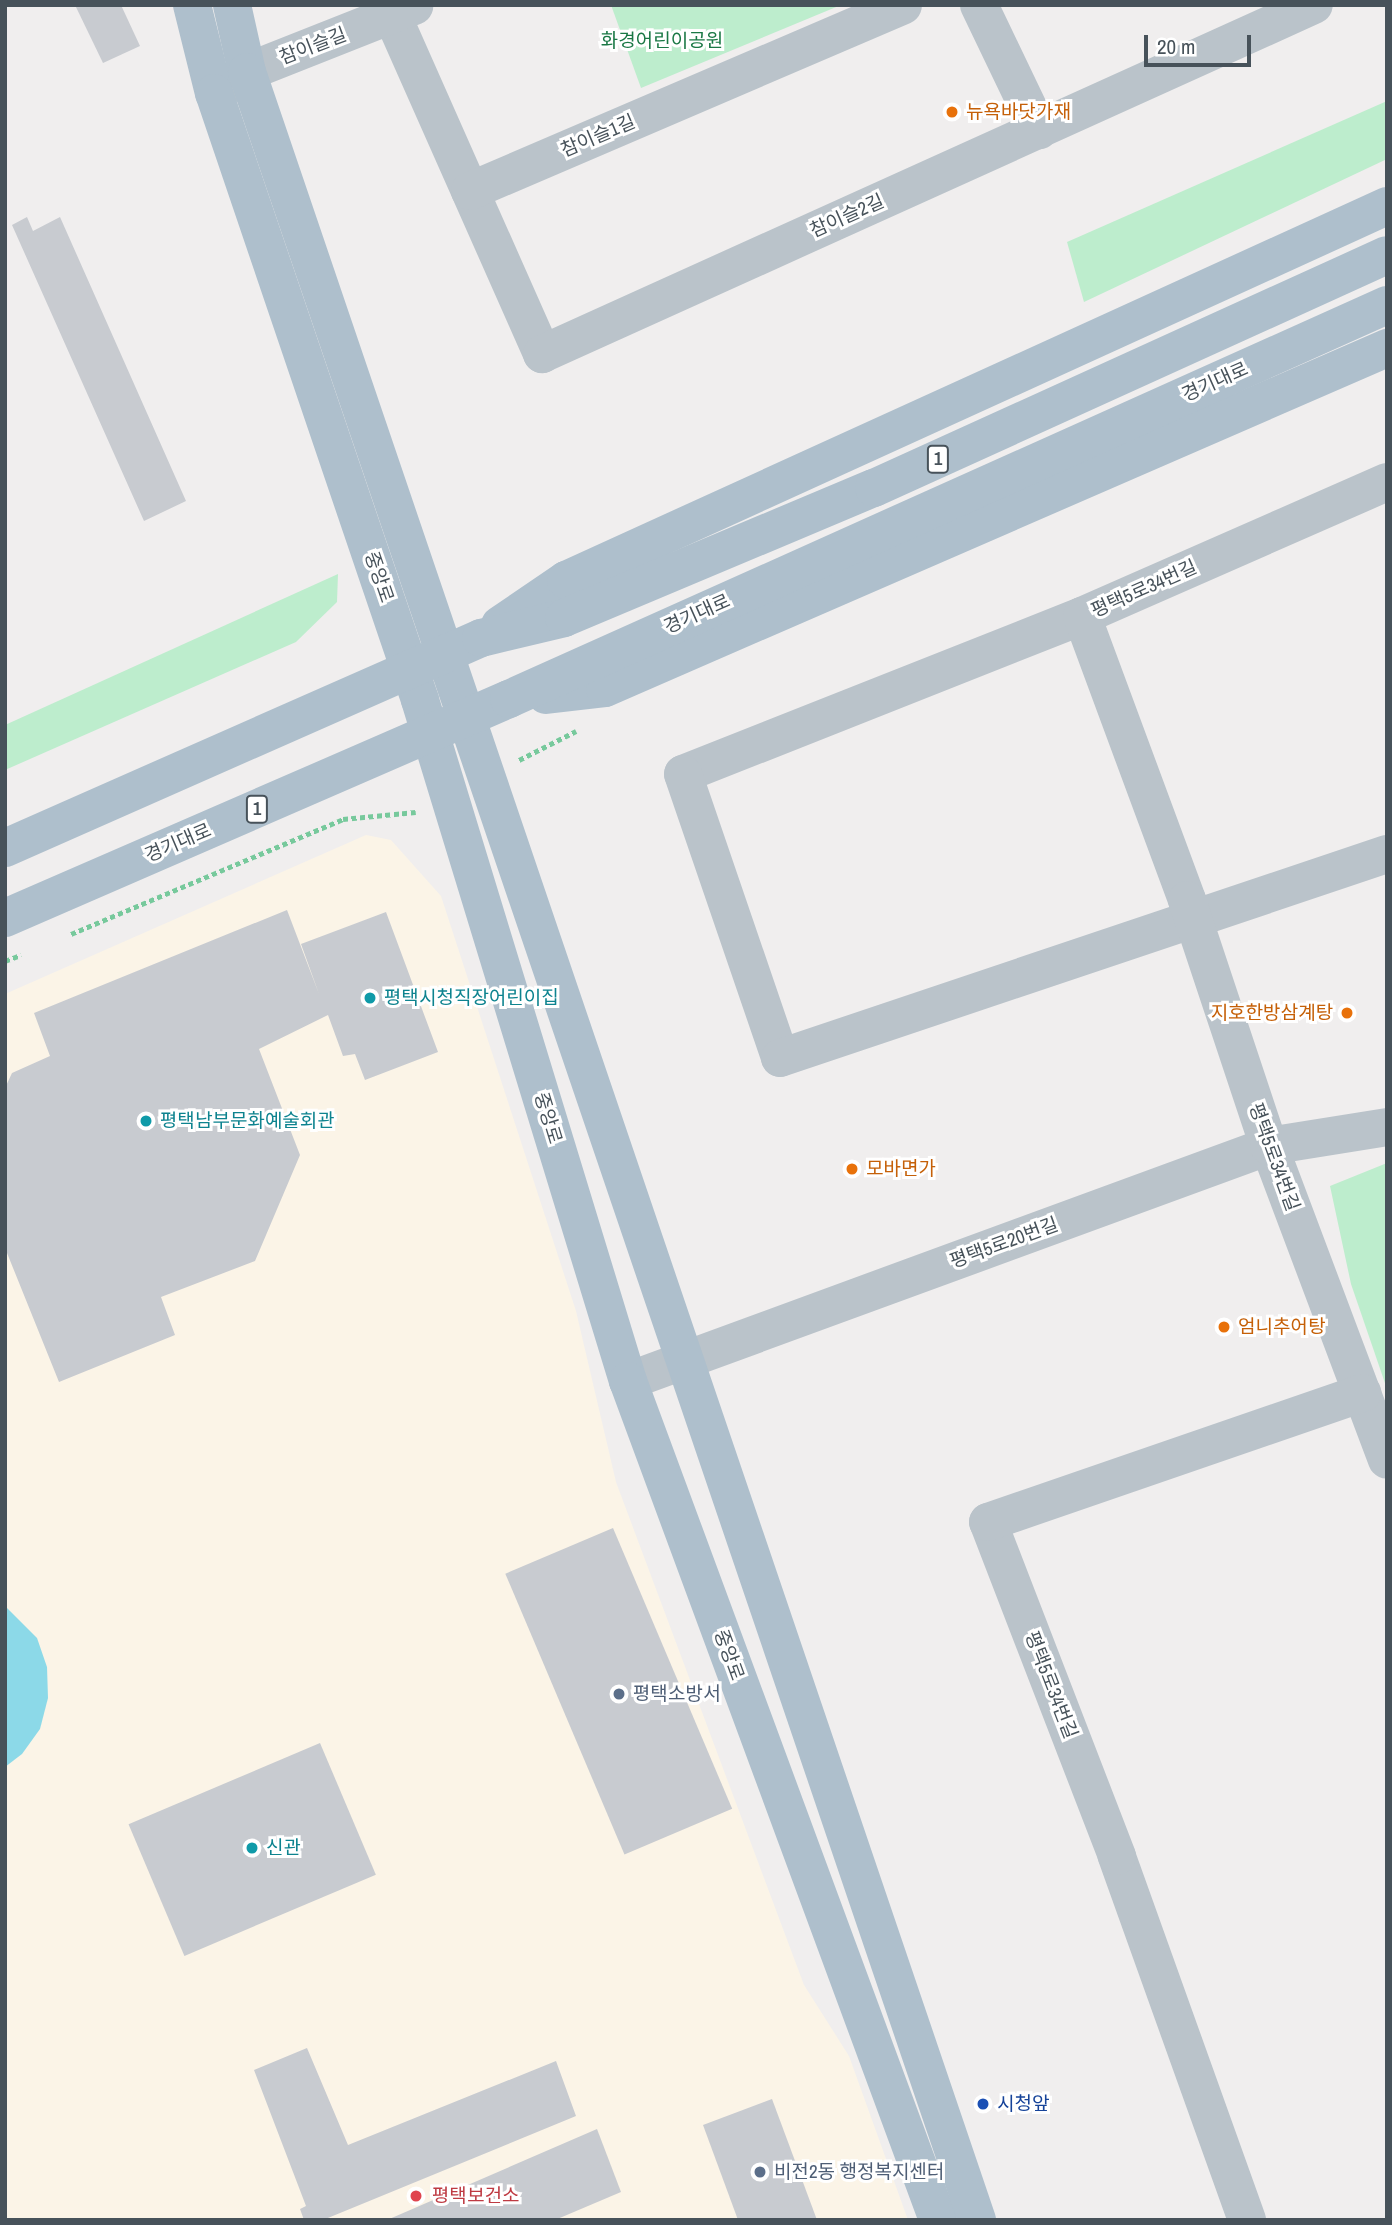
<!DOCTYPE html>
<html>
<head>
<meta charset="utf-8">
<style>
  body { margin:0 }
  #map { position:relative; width:1392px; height:2225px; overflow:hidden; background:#f0eeee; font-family:"Archivo Narrow","Noto Sans KR",sans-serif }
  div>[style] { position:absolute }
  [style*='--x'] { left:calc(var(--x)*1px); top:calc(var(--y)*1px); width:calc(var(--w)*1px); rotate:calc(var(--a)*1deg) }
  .commercial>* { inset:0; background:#fbf4e7 }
  .green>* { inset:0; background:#bdedcd }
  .water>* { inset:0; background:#8cd9e8 }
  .building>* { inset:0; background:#c8cbd0; transform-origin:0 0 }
  .path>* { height:4.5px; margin-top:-2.25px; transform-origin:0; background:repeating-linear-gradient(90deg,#77c99c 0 5px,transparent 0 8.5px) }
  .minor>* { height:38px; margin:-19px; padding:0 19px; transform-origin:19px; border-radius:19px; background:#bac3ca }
  .major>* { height:38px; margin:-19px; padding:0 19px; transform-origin:19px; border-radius:19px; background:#aebfcc }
  .dots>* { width:19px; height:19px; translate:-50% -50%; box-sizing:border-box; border:4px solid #fff; border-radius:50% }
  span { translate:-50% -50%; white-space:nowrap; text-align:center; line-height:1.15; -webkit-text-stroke:6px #fff; paint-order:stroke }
  .shield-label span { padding:2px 5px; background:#fff; border:2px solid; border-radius:5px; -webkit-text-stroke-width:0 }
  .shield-label { font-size:18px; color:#47525a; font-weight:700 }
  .park-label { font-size:19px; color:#1a7845 }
  .street-label { font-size:19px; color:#47525a }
  .food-label { font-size:19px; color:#c56008 }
  .left { translate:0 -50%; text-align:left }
  .right { translate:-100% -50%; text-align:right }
  .culture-label { font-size:19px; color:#0d838f }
  .service-label { font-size:19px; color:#4e5e75 }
  .transit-label { font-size:19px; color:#164399 }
  .health-label { font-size:19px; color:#be3a42 }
  .frame { position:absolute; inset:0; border:7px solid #47525a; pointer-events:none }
  .scale { position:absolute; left:1144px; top:35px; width:107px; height:32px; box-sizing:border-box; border:4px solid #47525a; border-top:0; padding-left:9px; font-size:21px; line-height:24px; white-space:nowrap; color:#47525a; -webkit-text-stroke:5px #fff; paint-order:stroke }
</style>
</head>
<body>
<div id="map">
  <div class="commercial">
    <i style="clip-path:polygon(366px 835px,391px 840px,441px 896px,576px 1311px,616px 1482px,804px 1985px,849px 2056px,908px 2220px,5px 2220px,5px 994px)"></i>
  </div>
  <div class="green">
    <i style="clip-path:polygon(611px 5px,841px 5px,641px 88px)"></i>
    <i style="clip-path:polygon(1387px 101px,1387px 159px,1084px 302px,1067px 242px)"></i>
    <i style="clip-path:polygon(338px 574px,337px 602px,296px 642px,5px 770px,5px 725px)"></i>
    <i style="clip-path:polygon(1387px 1163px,1387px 1389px,1351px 1284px,1330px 1186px)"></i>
  </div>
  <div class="water">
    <i style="clip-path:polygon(5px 1606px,37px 1638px,47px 1667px,48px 1698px,40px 1729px,22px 1754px,5px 1767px)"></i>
  </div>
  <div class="building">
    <i style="clip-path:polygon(75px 5px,121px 5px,140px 46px,103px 63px)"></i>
    <i style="clip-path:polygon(27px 217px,33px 231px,60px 217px,186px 501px,144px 521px,12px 225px)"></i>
    <i style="clip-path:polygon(287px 910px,319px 994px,301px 944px,386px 912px,438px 1052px,365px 1080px,355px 1054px,343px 1056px,328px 1015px,259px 1049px,300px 1155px,255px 1261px,161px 1297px,175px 1335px,59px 1382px,5px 1248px,5px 1088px,12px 1073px,50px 1056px,34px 1013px)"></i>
    <i style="left:613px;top:1528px;width:305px;height:117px;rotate:67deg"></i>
    <i style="left:320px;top:1743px;width:143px;height:208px;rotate:67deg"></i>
    <i style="clip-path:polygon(307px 2048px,348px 2145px,556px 2061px,576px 2116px,323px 2220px,304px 2220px,300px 2209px,306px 2206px,254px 2070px)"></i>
    <i style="clip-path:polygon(772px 2099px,817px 2220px,738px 2220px,703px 2125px)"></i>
    <i style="clip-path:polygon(597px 2129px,621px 2192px,555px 2220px,387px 2220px)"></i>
  </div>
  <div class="path">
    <i style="--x:519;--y:760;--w:64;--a:-27"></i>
    <i style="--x:71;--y:934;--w:295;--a:-22.9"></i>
    <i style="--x:343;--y:819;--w:73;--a:-5.5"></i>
    <i style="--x:5;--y:961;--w:17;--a:-21"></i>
  </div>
  <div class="minor">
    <i style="--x:979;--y:5;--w:139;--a:64.4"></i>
    <i style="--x:392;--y:15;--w:371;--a:66.1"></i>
    <i style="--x:542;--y:354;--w:847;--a:-24.33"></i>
    <i style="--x:219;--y:90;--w:33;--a:-33"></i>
    <i style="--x:247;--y:72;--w:180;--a:-21.6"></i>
    <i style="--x:470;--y:191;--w:471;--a:-23.2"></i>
    <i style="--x:1387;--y:482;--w:333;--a:156.3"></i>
    <i style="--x:1082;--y:616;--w:429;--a:158.4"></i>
    <i style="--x:683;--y:774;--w:300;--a:71.1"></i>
    <i style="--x:780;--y:1058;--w:640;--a:-18.58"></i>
    <i style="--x:1082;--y:616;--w:303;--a:69.7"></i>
    <i style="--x:1187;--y:900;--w:259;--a:71.6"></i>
    <i style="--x:1269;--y:1146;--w:335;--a:69.4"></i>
    <i style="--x:628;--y:1381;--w:683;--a:-20.13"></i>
    <i style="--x:1269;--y:1146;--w:120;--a:-9.1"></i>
    <i style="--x:1247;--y:2220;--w:387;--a:-109.7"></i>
    <i style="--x:1117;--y:1856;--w:358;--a:-111.1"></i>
    <i style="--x:988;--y:1522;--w:396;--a:-19"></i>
  </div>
  <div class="major">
    <i style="--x:192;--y:5;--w:91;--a:76"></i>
    <i style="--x:214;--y:93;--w:641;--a:71.25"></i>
    <i style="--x:420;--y:700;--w:712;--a:73.02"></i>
    <i style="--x:628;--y:1381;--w:894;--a:69.72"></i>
    <i style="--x:232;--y:5;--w:69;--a:77.4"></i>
    <i style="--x:247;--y:72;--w:2269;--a:71.23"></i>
    <i style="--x:500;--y:625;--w:80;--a:-34.3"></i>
    <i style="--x:566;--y:580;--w:902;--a:-24.49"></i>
    <i style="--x:546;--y:695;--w:59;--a:-6.8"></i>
    <i style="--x:605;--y:688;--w:853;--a:-23.5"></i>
    <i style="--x:5;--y:848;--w:520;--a:-23.81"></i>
    <i style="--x:481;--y:638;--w:85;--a:-13.5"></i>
    <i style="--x:564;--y:618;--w:336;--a:-22.8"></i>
    <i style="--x:874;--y:488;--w:563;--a:-24.43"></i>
    <i style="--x:5;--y:918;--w:550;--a:-23.49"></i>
    <i style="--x:509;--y:699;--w:962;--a:-24.17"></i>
  </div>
  <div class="dots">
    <i style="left:952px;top:112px;background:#e8710a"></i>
    <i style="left:370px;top:998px;background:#0f9aa8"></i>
    <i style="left:1347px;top:1013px;background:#e8710a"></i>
    <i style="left:146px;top:1121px;background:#0f9aa8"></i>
    <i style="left:852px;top:1169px;background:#e8710a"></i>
    <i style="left:1224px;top:1327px;background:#e8710a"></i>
    <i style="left:619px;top:1694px;background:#5c6f8a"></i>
    <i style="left:252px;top:1848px;background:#0f9aa8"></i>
    <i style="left:983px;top:2104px;background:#1a4fb4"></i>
    <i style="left:760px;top:2172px;background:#5c6f8a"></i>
    <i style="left:416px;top:2196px;background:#e0444e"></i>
  </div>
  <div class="shield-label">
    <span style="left:938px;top:459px">1</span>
    <span style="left:257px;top:809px">1</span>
  </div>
  <div class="park-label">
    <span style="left:662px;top:41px">화경어린이공원</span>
  </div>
  <div class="street-label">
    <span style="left:313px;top:46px;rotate:-21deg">참이슬길</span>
    <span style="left:598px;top:136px;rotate:-23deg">참이슬1길</span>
    <span style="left:847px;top:216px;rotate:-24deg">참이슬2길</span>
    <span style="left:1215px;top:382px;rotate:-24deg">경기대로</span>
    <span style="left:379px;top:577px;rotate:71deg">중앙로</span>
    <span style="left:1144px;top:589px;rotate:-24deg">평택5로34번길</span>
    <span style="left:697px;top:614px;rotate:-24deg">경기대로</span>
    <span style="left:178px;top:843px;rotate:-23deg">경기대로</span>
    <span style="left:548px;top:1118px;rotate:73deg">중앙로</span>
    <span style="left:1274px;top:1157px;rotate:70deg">평택5로34번길</span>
    <span style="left:1004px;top:1243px;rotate:-20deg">평택5로20번길</span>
    <span style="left:729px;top:1655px;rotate:70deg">중앙로</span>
    <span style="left:1051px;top:1685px;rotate:69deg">평택5로34번길</span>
  </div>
  <div class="food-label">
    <span class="left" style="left:966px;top:112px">뉴욕바닷가재</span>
    <span class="right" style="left:1333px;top:1013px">지호한방삼계탕</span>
    <span class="left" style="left:866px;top:1169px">모바면가</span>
    <span class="left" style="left:1238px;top:1327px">엄니추어탕</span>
  </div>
  <div class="culture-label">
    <span class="left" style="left:384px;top:998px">평택시청직장어린이집</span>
    <span class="left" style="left:160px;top:1121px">평택남부문화예술회관</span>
    <span class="left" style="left:266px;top:1848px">신관</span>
  </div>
  <div class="service-label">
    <span class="left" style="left:633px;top:1694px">평택소방서</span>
    <span class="left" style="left:774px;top:2172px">비전2동 행정복지센터</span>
  </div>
  <div class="transit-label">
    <span class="left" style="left:997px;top:2104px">시청앞</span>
  </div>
  <div class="health-label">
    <span class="left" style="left:432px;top:2196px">평택보건소</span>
  </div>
  <div class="frame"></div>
  <div class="scale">20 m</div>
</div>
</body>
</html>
